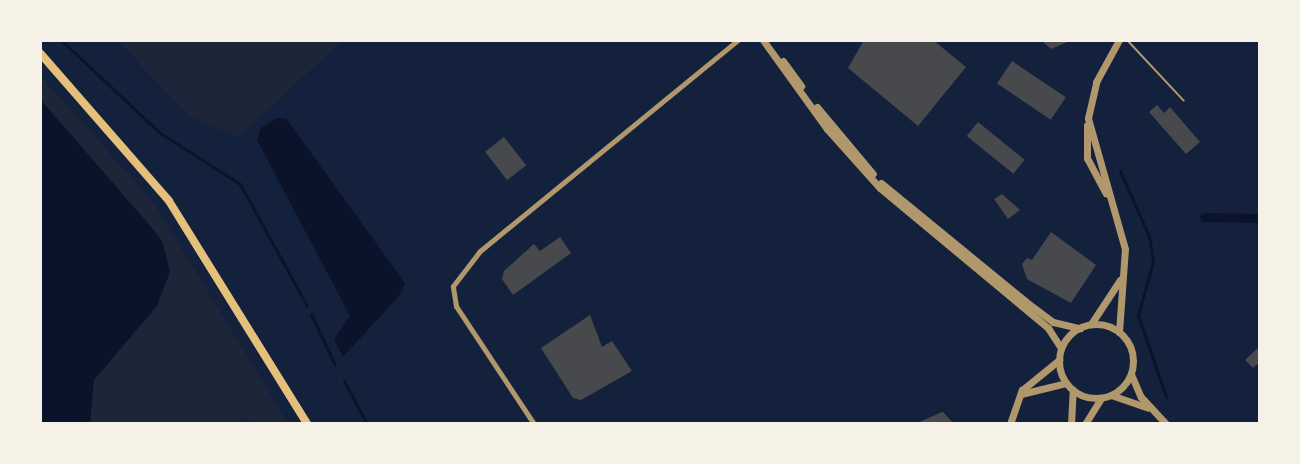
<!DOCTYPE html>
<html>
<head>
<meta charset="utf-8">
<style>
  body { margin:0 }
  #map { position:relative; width:1300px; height:464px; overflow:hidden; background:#14213d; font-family:"PT Sans Narrow",sans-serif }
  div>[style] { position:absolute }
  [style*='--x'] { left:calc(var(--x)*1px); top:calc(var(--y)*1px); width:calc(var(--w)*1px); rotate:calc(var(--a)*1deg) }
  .green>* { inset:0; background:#1d2539 }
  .water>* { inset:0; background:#0b132b }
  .stream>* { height:3px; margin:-1.5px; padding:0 1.5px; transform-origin:1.5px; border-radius:1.5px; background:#0b132b }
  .building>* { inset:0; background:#48494c; transform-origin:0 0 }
  .service>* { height:2px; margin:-1px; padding:0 1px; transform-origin:1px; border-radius:1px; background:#b1986c }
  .minor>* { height:5px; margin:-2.5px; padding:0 2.5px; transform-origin:2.5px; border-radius:2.5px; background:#b1986c }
  .tertiary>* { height:7px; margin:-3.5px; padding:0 3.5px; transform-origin:3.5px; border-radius:3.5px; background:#b1986c }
  .tertiary>.ring { margin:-3.5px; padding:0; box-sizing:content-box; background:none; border:7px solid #b1986c; border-radius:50% }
  .primary>* { height:8px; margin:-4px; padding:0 4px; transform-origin:4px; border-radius:4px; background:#e5c07b }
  span { translate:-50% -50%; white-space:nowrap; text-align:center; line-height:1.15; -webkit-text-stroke:5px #f6f1e7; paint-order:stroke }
  .frame { position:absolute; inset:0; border:42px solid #f6f1e7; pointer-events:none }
</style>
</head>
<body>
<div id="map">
  <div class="green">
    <i style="clip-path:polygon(118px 41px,342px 41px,238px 137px,189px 116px)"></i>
    <i style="clip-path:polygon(40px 75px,153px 202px,288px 423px,253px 423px,242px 415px,239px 424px,41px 423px)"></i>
  </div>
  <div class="water">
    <i style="clip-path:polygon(40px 99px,153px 229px,163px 243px,170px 272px,157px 306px,94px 380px,90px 423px,41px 423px)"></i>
    <i style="clip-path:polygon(277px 118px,286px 118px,405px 283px,400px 295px,343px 357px,334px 339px,350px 316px,257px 140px,261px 128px)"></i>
    <i style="clip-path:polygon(1206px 213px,1259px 214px,1259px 223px,1202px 222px,1199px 216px)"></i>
  </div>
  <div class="stream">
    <i style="--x:61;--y:40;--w:136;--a:43.2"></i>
    <i style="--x:160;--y:133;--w:95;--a:32.5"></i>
    <i style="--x:240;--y:184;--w:139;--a:61.2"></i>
    <i style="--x:1120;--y:171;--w:71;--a:66"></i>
    <i style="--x:1149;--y:236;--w:26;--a:81"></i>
    <i style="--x:1153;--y:262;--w:55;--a:105.8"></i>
    <i style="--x:1138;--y:315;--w:87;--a:71.1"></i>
    <i style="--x:311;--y:314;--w:56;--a:64.8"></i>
    <i style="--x:344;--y:381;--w:49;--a:61.9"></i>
  </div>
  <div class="building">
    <i style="clip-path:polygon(864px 40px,933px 40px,966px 67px,918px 126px,848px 68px)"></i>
    <i style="clip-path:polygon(1041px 40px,1072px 40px,1051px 49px)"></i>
    <i style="left:1012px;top:61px;width:65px;height:27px;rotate:34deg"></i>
    <i style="clip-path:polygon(1157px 105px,1164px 113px,1170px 107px,1200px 142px,1186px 154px,1149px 112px)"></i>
    <i style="left:978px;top:122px;width:60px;height:18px;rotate:39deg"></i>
    <i style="left:504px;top:137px;width:36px;height:24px;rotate:52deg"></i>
    <i style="clip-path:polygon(1002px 194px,1020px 210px,1008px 219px,994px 199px)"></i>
    <i style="clip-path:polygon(1051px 232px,1096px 265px,1071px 303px,1027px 279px,1022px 264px,1027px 258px,1032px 260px)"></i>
    <i style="clip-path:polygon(560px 237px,571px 253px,513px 295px,502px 279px,504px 271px,534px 244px,540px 251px)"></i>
    <i style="clip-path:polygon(590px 315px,602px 347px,612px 341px,632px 371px,581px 400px,573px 398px,541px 348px)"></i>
    <i style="clip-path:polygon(1260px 346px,1260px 362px,1253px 368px,1245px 360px)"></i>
    <i style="clip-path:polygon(943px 412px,954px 424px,915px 424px,942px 412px)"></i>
  </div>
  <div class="service">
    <i style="--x:1127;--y:40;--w:83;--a:46.9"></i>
  </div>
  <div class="minor">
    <i style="--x:534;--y:424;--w:141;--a:-123.5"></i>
    <i style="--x:456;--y:306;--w:20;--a:-99"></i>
    <i style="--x:453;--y:286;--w:44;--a:-52.4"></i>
    <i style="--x:480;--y:251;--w:333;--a:-39.3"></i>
  </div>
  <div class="tertiary">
    <i style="--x:763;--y:40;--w:110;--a:54.3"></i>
    <i style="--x:827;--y:129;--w:79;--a:48.1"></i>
    <i style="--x:880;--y:188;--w:219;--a:39.8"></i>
    <i style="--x:1048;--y:328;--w:24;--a:57"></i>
    <i style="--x:783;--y:61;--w:31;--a:54"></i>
    <i style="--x:817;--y:107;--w:87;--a:50.1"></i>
    <i style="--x:1087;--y:125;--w:33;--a:90"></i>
    <i style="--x:1087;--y:158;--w:40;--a:62"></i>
    <i style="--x:881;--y:183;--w:186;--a:39.3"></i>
    <i style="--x:1025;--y:301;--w:35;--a:37"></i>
    <i style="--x:1053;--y:322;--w:28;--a:13"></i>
    <i style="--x:1091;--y:324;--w:53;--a:-56.6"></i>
    <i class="ring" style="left:1059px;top:324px;width:67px;height:67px"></i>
    <i style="--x:1119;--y:332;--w:83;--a:-85.9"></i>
    <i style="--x:1125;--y:249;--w:136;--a:-105.8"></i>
    <i style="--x:1088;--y:118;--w:37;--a:-77"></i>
    <i style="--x:1096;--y:82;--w:48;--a:-61.3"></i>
    <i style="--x:1131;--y:374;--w:25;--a:67"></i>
    <i style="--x:1141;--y:397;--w:37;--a:47"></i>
    <i style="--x:1021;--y:394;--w:46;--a:-13.7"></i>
    <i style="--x:1111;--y:395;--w:39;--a:19"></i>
    <i style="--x:1010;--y:424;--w:36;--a:-71"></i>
    <i style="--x:1022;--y:390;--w:48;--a:-39"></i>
    <i style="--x:1071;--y:424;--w:34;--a:-87"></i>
    <i style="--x:1085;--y:424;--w:31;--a:-58"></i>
  </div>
  <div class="primary">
    <i style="--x:40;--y:53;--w:196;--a:48.9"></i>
    <i style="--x:169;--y:201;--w:262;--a:58.2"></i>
  </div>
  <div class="frame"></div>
</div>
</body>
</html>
